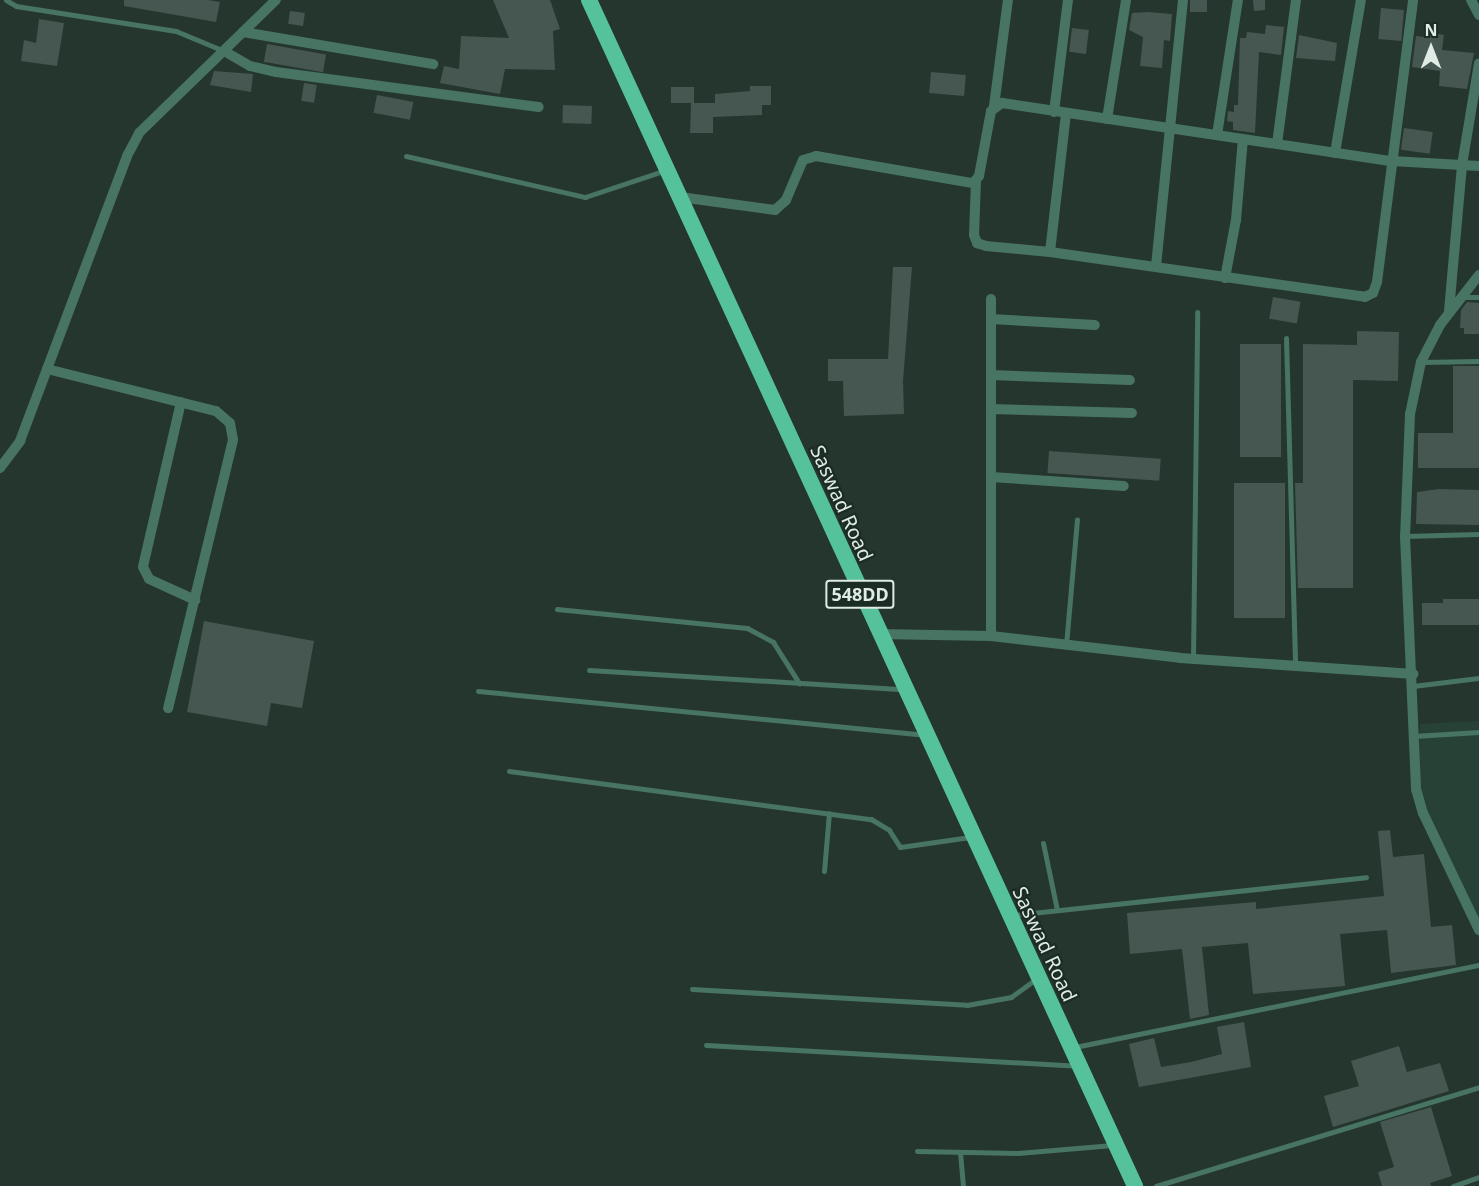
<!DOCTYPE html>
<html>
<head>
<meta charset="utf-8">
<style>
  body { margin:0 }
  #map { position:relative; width:1479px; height:1186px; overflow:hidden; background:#25362f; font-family:"Noto Sans",sans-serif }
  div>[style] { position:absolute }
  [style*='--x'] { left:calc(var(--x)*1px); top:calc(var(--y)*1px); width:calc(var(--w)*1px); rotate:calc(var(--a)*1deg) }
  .built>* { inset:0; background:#284137 }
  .building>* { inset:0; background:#455750; transform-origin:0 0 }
  .service>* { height:5px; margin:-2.5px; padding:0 2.5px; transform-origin:2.5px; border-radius:2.5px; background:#487463 }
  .minor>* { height:10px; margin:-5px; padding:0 5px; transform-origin:5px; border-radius:5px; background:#487463 }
  .trunk>* { height:16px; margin:-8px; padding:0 8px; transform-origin:8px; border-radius:8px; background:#55c29b }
  span { translate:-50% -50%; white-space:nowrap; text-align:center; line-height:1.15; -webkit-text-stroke:4.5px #1b2c25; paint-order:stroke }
  .shield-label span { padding:2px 4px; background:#1b2c25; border:2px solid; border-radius:4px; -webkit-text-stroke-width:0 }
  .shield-label { font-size:18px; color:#e0ebe6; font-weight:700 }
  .street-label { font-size:20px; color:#e0ebe6 }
  .north { position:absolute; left:1401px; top:18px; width:60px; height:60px; -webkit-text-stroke:4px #1b2c25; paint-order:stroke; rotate:0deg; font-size:16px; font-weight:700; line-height:24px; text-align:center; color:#e0ebe6 }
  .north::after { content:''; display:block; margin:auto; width:21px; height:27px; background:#e0ebe6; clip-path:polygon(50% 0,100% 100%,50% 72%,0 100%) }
</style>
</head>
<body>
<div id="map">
  <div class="built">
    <i style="clip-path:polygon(1479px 721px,1479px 932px,1418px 788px,1420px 724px)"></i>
  </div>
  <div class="building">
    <i style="clip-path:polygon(124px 0,208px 0,220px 2px,216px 22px,124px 6px)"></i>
    <i style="clip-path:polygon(493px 0,550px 0,560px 29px,553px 31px,555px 70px,505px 69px,500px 94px,440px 83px,444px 66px,459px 69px,461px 36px,509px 38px)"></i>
    <i style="left:1190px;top:0;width:17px;height:12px"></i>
    <i style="clip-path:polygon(1253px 0,1265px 0,1265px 10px,1254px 11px)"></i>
    <i style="left:1381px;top:8px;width:23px;height:31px;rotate:5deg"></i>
    <i style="left:290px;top:11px;width:15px;height:13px;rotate:8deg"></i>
    <i style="clip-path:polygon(1148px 12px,1172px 14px,1170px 41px,1164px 40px,1162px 68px,1140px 66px,1143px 37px,1129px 30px,1132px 13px)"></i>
    <i style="clip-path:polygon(39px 19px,64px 23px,57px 66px,21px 61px,24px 40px,36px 43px)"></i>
    <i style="clip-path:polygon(1266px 25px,1284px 27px,1281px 55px,1259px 52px,1255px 133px,1233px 130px,1233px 122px,1227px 121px,1228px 111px,1234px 112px,1234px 105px,1238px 105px,1240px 38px,1246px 38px,1247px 32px,1265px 34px)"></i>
    <i style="left:1072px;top:28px;width:17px;height:24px;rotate:7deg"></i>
    <i style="clip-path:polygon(1426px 32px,1444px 35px,1442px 50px,1474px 53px,1467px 89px,1439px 86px,1440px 71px,1412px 67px,1416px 36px,1425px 37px)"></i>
    <i style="clip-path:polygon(1299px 35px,1337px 43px,1335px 61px,1296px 58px)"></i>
    <i style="left:267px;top:44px;width:60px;height:18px;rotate:10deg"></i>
    <i style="clip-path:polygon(214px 71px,253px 74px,251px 92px,210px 85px)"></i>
    <i style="left:931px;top:72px;width:35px;height:21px;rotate:5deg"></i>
    <i style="left:304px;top:83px;width:13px;height:18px;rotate:9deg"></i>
    <i style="clip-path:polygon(750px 86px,771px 86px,771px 105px,762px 105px,762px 115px,713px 117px,713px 133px,690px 133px,691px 103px,715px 103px,715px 94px,750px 91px)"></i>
    <i style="left:671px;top:87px;width:23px;height:16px"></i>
    <i style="left:377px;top:95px;width:37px;height:18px;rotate:11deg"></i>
    <i style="left:563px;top:105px;width:29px;height:18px;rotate:2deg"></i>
    <i style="left:1404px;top:128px;width:29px;height:22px;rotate:8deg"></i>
    <i style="clip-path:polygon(893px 267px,912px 267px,903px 381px,904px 414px,844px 416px,843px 381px,828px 381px,828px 359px,888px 359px)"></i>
    <i style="left:1273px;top:297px;width:28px;height:22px;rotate:10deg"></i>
    <i style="clip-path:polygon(1467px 302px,1479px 303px,1479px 334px,1464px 334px,1464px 328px,1460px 328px,1461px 310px)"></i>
    <i style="clip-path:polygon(1357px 331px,1399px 332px,1398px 381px,1353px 380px,1353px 588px,1298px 588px,1295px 483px,1303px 483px,1303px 344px,1357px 345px)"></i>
    <i style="left:1240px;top:344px;width:41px;height:113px"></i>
    <i style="clip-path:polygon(1453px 366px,1479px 366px,1479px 468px,1418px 468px,1418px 433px,1453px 433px)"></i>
    <i style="left:1049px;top:451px;width:112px;height:22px;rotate:4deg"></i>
    <i style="left:1234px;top:483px;width:51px;height:135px"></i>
    <i style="clip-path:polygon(1439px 489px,1479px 490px,1479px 525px,1416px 524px,1417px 492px)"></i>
    <i style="clip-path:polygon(1443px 599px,1479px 599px,1479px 625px,1422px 625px,1422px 603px,1443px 603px)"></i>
    <i style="clip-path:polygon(204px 621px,314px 641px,302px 708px,271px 703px,267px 726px,187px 712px)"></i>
    <i style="clip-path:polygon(1390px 830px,1393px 857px,1424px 854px,1431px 927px,1452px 925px,1456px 965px,1391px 973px,1387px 930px,1340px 934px,1345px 986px,1253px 994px,1248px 943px,1202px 947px,1209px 1015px,1190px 1019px,1182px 949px,1130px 954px,1127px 913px,1256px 902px,1256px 909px,1384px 896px,1378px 831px)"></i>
    <i style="clip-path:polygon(1244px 1022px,1251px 1067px,1139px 1087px,1129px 1044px,1154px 1038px,1161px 1067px,1191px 1062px,1222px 1054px,1217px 1027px)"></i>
    <i style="clip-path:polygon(1399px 1046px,1407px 1072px,1440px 1063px,1449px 1091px,1333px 1127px,1324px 1096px,1359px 1086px,1351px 1061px)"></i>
    <i style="clip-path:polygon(1431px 1107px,1452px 1176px,1430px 1183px,1431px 1186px,1382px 1186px,1378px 1172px,1394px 1167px,1380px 1122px)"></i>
  </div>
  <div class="service">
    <i style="--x:6;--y:0;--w:12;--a:31"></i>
    <i style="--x:16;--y:6;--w:162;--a:8.9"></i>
    <i style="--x:176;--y:31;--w:52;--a:22.6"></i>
    <i style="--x:406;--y:156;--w:184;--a:12.9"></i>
    <i style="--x:585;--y:197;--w:85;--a:-18.4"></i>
    <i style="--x:1462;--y:297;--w:17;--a:0"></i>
    <i style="--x:1286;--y:338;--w:328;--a:88.4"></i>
    <i style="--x:1421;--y:362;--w:58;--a:-1"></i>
    <i style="--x:1405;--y:536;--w:74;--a:-1.5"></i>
    <i style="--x:557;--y:609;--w:191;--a:5.7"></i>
    <i style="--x:747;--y:628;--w:30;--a:28"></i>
    <i style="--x:773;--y:642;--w:49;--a:57.6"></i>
    <i style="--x:1066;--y:645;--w:126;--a:-85"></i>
    <i style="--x:1193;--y:659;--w:347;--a:-89.3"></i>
    <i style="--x:589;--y:670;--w:314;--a:3.5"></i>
    <i style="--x:1413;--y:686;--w:66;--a:-6.9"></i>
    <i style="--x:478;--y:691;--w:448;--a:5.6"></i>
    <i style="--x:1414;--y:736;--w:65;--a:-3.5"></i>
    <i style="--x:509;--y:771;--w:365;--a:7.6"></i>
    <i style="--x:871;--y:819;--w:21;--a:31"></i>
    <i style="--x:889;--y:830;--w:20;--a:57"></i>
    <i style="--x:900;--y:847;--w:71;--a:-8.1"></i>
    <i style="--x:1043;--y:843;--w:68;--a:78.2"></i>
    <i style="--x:824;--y:871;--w:58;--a:-85.1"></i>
    <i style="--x:1013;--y:915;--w:355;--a:-6.1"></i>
    <i style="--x:692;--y:989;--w:275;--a:3.3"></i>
    <i style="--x:967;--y:1005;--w:45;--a:-10.3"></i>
    <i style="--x:1011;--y:997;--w:32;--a:-36"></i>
    <i style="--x:706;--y:1045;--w:371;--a:3.2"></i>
    <i style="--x:1075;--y:1047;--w:412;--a:-11.5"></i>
    <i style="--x:917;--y:1151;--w:101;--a:1.1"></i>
    <i style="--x:1018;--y:1153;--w:95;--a:-4.8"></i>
    <i style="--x:960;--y:1152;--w:34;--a:85"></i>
    <i style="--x:1156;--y:1186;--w:338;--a:-17"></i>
    <i style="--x:1453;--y:1186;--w:28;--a:-19"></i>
  </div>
  <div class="minor">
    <i style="--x:1471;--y:0;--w:17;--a:62"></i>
    <i style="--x:243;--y:32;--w:193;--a:9.6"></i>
    <i style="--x:224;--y:51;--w:30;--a:30"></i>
    <i style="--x:250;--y:66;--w:27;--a:13"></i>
    <i style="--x:276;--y:72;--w:265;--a:7.6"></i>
    <i style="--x:994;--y:106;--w:107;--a:-82.5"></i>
    <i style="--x:1054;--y:112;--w:113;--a:-82.9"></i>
    <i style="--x:1107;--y:119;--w:121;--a:-80.9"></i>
    <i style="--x:1217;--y:135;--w:137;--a:-81.2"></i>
    <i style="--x:1277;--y:144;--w:145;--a:-82.5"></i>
    <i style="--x:1335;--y:153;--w:155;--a:-80.4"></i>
    <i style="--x:976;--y:181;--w:54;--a:92.1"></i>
    <i style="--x:974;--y:235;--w:9;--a:69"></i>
    <i style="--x:977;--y:243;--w:9;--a:18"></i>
    <i style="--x:986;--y:246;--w:64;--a:5.4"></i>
    <i style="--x:1050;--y:252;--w:318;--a:8.1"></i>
    <i style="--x:1365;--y:297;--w:9;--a:-27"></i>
    <i style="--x:1373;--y:293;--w:12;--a:-70"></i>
    <i style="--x:1377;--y:282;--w:284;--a:-82.7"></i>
    <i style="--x:680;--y:197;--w:96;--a:7.8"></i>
    <i style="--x:775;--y:210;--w:15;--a:-42"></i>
    <i style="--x:786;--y:200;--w:43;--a:-67"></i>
    <i style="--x:803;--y:160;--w:14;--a:-17"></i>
    <i style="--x:816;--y:156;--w:159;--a:9.8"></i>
    <i style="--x:973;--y:183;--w:9;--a:-49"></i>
    <i style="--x:979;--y:176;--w:66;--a:-79.5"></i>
    <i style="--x:991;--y:111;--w:14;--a:-36"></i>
    <i style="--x:1002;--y:103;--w:394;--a:8.5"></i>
    <i style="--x:1392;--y:161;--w:87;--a:3.3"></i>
    <i style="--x:1050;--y:252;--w:140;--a:-83.4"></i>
    <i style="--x:1156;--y:266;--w:267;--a:-84.2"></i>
    <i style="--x:1479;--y:275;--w:63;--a:128"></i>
    <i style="--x:1440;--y:325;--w:42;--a:117.2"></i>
    <i style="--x:1421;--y:362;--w:53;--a:101.9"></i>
    <i style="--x:1410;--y:414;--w:122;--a:92.3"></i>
    <i style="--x:1405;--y:536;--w:253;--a:87.5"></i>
    <i style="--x:1416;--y:789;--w:25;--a:74"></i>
    <i style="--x:1423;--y:813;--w:130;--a:64.4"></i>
    <i style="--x:1225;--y:278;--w:59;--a:-79.3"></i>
    <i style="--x:1236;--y:220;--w:81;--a:-85.1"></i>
    <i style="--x:991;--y:299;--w:337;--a:90"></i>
    <i style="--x:1449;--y:311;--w:147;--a:-84.9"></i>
    <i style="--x:1462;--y:165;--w:103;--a:-80.5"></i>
    <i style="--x:991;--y:319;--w:104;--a:3.3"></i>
    <i style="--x:47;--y:369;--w:174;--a:14"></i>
    <i style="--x:216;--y:411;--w:18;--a:41"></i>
    <i style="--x:230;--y:423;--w:17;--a:80"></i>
    <i style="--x:233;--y:440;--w:276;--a:103.6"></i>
    <i style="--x:991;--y:375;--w:139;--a:2.1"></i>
    <i style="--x:181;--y:402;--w:169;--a:103"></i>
    <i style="--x:143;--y:567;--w:13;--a:63"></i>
    <i style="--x:149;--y:579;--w:51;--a:24.5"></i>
    <i style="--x:991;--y:409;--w:141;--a:1.6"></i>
    <i style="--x:0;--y:468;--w:34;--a:-53"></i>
    <i style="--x:20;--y:441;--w:304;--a:-69.4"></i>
    <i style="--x:127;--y:156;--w:26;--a:-62"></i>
    <i style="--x:139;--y:133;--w:191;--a:-44.2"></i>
    <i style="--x:991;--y:477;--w:133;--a:3.9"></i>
    <i style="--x:878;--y:634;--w:113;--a:1"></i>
    <i style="--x:991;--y:636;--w:190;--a:6.6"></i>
    <i style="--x:1180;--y:658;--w:234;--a:3.9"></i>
  </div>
  <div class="trunk">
    <i style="--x:589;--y:0;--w:1306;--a:65.28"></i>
  </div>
  <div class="shield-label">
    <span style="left:860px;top:594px">548DD</span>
  </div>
  <div class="street-label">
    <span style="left:842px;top:503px;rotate:66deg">Saswad Road</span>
    <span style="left:1045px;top:944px;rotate:65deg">Saswad Road</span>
  </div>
  <div class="north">N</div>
</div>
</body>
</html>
